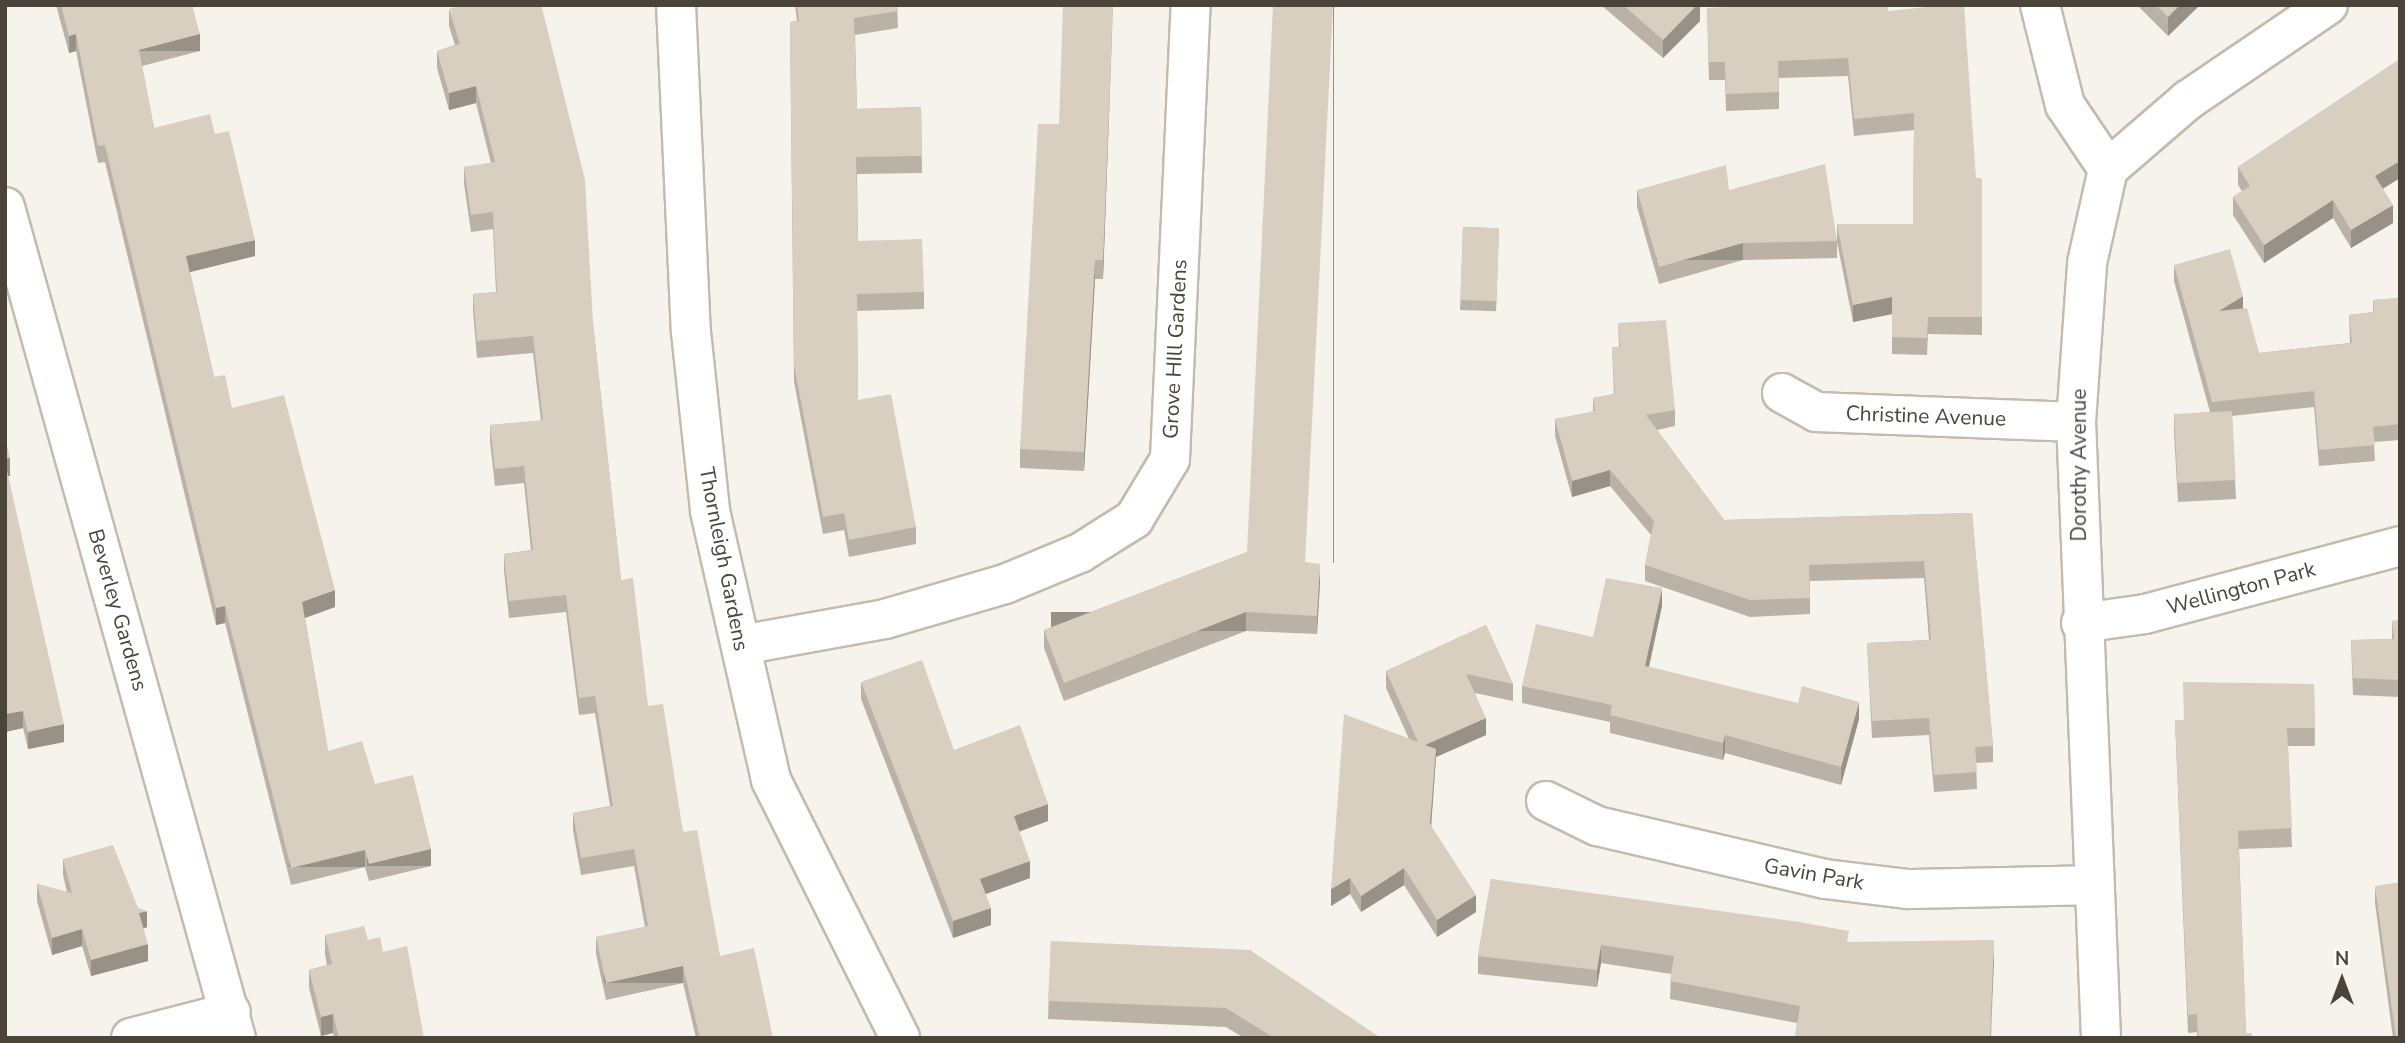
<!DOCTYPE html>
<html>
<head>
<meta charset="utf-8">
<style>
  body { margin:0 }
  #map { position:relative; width:2405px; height:1043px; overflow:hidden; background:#f6f3ec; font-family:"Nunito Sans",sans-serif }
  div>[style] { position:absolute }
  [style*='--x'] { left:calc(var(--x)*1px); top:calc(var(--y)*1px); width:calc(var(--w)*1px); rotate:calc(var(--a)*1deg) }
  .roads { filter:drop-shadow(2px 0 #c2bbae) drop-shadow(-2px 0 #c2bbae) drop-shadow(0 2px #c2bbae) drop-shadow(0 -2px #c2bbae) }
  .minor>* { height:38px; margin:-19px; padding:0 19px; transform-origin:19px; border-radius:19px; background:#fff }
  .wall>* { inset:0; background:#bab2a6; transform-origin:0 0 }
  .shaded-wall>* { inset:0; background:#979187; transform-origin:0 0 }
  .building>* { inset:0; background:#d8cfc1; transform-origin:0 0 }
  span { translate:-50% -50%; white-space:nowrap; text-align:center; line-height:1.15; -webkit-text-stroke:6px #fff; paint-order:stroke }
  .street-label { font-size:21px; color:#4b4439 }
  .frame { position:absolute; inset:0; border:7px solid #4b4439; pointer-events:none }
  .north { position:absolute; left:2307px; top:945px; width:70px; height:70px; -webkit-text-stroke:5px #fff; paint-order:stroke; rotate:0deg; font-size:19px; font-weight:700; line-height:28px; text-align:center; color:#4b4439 }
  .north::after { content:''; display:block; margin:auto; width:24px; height:32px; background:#4b4439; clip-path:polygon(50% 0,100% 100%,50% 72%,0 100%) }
</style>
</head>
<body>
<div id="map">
  <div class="roads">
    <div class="minor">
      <i style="--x:676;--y:5;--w:327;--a:87.4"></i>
      <i style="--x:691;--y:332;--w:180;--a:83.9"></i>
      <i style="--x:710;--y:511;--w:276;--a:77.2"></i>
      <i style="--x:771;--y:780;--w:288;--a:63.4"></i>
      <i style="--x:2040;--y:5;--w:103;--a:76"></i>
      <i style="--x:2065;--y:105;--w:77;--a:56.1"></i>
      <i style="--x:5;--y:207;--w:863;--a:74.47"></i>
      <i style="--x:1782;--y:393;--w:39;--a:29"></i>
      <i style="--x:1816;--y:412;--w:260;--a:2.2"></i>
      <i style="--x:2081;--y:623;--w:65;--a:-8"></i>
      <i style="--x:2145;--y:614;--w:264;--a:-14.9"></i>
      <i style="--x:741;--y:645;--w:146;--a:-10.2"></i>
      <i style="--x:885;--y:619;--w:125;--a:-16.3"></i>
      <i style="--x:1005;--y:584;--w:81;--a:-22.5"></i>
      <i style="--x:1080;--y:553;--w:64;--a:-32.2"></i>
      <i style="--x:1134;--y:519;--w:70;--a:-59"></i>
      <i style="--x:1170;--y:459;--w:454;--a:-87.4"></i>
      <i style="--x:1546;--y:801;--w:57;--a:26.1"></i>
      <i style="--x:1597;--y:826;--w:234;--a:13.1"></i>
      <i style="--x:1825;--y:879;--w:84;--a:6.9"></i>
      <i style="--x:1908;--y:889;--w:184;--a:-1.2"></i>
      <i style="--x:131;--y:1038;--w:103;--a:-14.6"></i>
      <i style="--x:2101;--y:1038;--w:617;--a:-92.32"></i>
      <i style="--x:2076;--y:422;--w:159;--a:-86"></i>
      <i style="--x:2087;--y:263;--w:96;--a:-77.4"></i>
      <i style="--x:2108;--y:169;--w:106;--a:-40.8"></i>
      <i style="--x:2188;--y:100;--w:169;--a:-34.2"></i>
    </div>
  </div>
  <div class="wall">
    <i style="clip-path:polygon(56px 5px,192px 5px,200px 51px,142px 66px,154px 128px,215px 134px,255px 256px,190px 272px,214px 377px,232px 408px,335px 607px,305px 618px,328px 751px,375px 784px,431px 866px,369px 881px,365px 867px,291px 885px,225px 623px,216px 625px,105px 162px,98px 163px,76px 51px,69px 53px)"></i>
    <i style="clip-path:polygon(795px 5px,897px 5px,898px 28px,855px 35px,857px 109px,921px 107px,922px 173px,857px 174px,858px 241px,924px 292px,924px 309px,857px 311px,858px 400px,916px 527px,916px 544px,849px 557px,844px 530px,823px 534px,794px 382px,790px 22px,797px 21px)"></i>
    <i style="clip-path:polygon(1113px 5px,1103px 279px,1095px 279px,1084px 471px,1020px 468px,1020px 449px,1059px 124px)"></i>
    <i style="clip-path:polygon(1601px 5px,1700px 5px,1700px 21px,1663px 58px)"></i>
    <i style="clip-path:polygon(2137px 5px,2200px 5px,2168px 36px)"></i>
    <i style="clip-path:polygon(1707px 8px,1888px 11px,1976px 178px,1982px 179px,1982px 335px,1928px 334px,1927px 355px,1892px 354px,1892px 314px,1853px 322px,1837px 242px,1837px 258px,1743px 260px,1659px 284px,1637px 207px,1637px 190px,1729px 190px,1837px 239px,1837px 224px,1913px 224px,1914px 130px,1854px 136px,1848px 76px,1779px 78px,1779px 109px,1726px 111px,1725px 80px,1709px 80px)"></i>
    <i style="clip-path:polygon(449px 9px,593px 323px,621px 580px,648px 706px,683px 832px,720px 956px,773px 1038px,696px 1038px,683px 983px,606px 1000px,596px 954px,596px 937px,645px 927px,634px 866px,581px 875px,573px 830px,573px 813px,610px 806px,595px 713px,579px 715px,566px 612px,509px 618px,504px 571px,504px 554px,531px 550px,524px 483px,495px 486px,490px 442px,490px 425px,541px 421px,533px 353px,477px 358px,473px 311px,473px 294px,496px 292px,493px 229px,471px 232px,464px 184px,464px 167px,491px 163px,476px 103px,449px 110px,437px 68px,437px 51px,455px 45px,449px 26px)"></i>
    <i style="clip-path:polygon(2400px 59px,2400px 178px,2383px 189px,2393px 223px,2351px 248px,2333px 218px,2264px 263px,2233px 215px,2233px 197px,2242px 191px,2238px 185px,2238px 167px)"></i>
    <i style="left:1463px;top:227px;width:36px;height:83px;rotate:2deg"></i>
    <i style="clip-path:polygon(2174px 265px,2243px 308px,2259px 353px,2350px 343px,2349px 315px,2373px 312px,2373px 300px,2400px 298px,2400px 440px,2374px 442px,2375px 461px,2319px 466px,2314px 407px,2232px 416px,2236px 499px,2178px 502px,2174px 433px,2174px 415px,2210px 412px,2174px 281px)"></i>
    <i style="clip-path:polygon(1618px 323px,1675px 410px,1675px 426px,1657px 430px,1724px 520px,1972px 513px,1993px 746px,1993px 762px,1976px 763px,1977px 789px,1934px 792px,1929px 735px,1872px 738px,1867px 643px,1929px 640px,1924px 578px,1810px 581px,1810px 614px,1750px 617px,1645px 581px,1645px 565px,1651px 535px,1610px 486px,1572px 497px,1555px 436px,1555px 419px,1593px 412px,1593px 398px,1614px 394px,1612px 347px,1619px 347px)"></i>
    <i style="clip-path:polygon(5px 438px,10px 476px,8px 476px,64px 742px,28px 749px,23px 728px,5px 732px)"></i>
    <i style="clip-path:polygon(1247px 552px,1306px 562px,1320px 582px,1317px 634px,1246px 631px,1064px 701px,1044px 648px,1044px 630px)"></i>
    <i style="clip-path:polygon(1662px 606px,1649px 667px,1859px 719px,1841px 785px,1725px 753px,1723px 760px,1610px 733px,1610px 722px,1522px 703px,1522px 686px,1593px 637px)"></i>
    <i style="clip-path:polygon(2400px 620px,2400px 697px,2353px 695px,2351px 640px,2392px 639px,2392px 621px)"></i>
    <i style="clip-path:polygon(1486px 625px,1513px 684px,1513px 701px,1475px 693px,1486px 735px,1436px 757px,1431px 826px,1476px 912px,1437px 937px,1404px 885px,1361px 912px,1350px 894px,1331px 906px,1409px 739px,1386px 688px,1386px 671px)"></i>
    <i style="clip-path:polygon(861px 682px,954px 750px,1048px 821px,1019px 832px,1030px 878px,986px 894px,991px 925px,953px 938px,861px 699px)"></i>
    <i style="clip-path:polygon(2314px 684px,2315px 746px,2288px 746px,2292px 847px,2239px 849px,2246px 1033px,2252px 1038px,2197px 1038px,2197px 1032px,2188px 1033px,2175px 720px,2183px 720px)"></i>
    <i style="clip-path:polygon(63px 859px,138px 908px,147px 927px,143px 929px,148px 961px,91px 976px,82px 946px,52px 955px,37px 901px,37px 884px,67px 892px,63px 875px)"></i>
    <i style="clip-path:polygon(1491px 879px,1849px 942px,1994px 958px,1991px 1038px,1795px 1038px,1797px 1023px,1670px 999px,1671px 974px,1601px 963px,1597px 987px,1478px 974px,1478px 956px)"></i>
    <i style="clip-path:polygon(2375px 886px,2400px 1038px,2393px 1038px,2375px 903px)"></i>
    <i style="clip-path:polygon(325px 935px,368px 940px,383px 952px,424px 1038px,334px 1038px,333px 1033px,321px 1036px,309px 988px,309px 970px,327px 965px,325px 954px)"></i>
    <i style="clip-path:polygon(1051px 941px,1381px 1038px,1244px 1038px,1226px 1027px,1048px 1019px)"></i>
  </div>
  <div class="shaded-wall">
    <i style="clip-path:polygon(1113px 5px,1103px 279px,1103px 260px)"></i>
    <i style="left:1333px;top:5px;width:1px;height:558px"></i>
    <i style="clip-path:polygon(1697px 5px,1700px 5px,1700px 21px,1663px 58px,1663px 40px)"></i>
    <i style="clip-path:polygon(2180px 5px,2200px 5px,2168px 36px,2168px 17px)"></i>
    <i style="clip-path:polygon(76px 34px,76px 51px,69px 53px,69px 36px)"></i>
    <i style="left:200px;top:34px;width:17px;height:63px;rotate:90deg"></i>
    <i style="clip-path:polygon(476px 86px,476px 103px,449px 110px,449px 93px)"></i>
    <i style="clip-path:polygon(2400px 161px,2400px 178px,2375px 193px,2375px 176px)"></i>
    <i style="clip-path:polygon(2333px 200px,2333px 218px,2264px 263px,2264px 245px)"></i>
    <i style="clip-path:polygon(2393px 205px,2393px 223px,2351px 248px,2351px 230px)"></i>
    <i style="clip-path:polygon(255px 240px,255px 256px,186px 273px,186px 256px)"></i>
    <i style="left:1743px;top:243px;width:17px;height:87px;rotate:90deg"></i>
    <i style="clip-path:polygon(1095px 260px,1095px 279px,1084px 471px,1084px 452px)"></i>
    <i style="clip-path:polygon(2243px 296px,2243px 312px,2219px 311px)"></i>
    <i style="clip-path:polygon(1892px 297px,1892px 314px,1853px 322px,1853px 305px)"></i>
    <i style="left:10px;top:458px;width:18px;height:5px;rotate:90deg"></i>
    <i style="clip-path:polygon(1610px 470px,1610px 486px,1572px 497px,1572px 481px)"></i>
    <i style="clip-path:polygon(1320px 564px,1320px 582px,1317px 634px,1317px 616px)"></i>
    <i style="clip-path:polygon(1662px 588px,1662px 606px,1645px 684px,1645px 666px)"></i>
    <i style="clip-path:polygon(335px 590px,335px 607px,302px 619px,302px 602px)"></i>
    <i style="clip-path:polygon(225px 606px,225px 623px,216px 625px,216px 608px)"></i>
    <i style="left:1246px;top:612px;width:19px;height:195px;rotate:90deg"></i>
    <i style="clip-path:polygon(1859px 702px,1859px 719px,1841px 785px,1841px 767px)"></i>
    <i style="clip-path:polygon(23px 711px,23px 728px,5px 732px,5px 714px)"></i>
    <i style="clip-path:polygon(1486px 718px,1486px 735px,1436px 757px,1430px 841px,1425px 745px)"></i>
    <i style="clip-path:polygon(64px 724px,64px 742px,28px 749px,28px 732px)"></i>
    <i style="clip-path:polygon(1725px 735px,1725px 753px,1723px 760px,1723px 743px)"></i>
    <i style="clip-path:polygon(1048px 804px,1048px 821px,1014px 833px,1014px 816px)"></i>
    <i style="left:431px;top:849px;width:17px;height:64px;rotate:90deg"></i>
    <i style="left:365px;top:850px;width:17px;height:76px;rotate:90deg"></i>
    <i style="clip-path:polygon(1030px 861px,1030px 878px,980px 896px,980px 879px)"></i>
    <i style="clip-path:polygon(1404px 868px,1404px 885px,1361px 912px,1361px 896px)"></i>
    <i style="clip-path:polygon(1350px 878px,1350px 894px,1331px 906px,1331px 889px)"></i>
    <i style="clip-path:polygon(1476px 895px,1476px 912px,1437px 937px,1437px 920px)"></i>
    <i style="clip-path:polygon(991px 908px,991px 925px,953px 938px,953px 921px)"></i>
    <i style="clip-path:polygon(147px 911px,147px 927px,139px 930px,139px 913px)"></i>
    <i style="clip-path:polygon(82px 929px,82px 946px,52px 955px,52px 938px)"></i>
    <i style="clip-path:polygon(1994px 940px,1994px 958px,1990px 1038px)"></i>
    <i style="clip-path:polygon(148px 944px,148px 961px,91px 976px,91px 960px)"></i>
    <i style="clip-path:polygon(1601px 945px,1601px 963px,1597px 987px,1597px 970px)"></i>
    <i style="left:683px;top:966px;width:17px;height:79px;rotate:90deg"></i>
    <i style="clip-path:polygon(333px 1014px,333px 1033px,321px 1036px,321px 1017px)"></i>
  </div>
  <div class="building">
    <i style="clip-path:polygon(61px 5px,192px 5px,200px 34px,139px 50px,154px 128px,210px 114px,215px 134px,229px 131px,255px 240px,186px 256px,214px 377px,225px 375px,232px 408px,284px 395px,335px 590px,302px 602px,328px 751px,362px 741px,375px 784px,413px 775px,431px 849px,369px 864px,365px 850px,291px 868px,225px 606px,216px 608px,105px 145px,98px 146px,76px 34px,69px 36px)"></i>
    <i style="clip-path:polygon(463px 5px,541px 5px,543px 12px,585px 180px,593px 323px,621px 580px,633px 578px,648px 706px,663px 704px,683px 832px,697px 830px,720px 956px,754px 948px,773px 1038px,700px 1038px,683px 966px,606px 983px,596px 937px,648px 926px,634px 849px,581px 858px,573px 813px,613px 806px,595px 696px,579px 698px,566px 595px,509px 601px,504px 554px,533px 550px,524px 466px,495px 469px,490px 425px,543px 420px,533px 336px,477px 341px,473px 294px,497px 292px,493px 212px,471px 215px,464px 167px,495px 162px,476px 86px,449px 93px,437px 51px,460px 44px,449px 9px)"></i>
    <i style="clip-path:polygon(797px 5px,897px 5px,898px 11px,854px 18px,857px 109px,921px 107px,922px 156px,856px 157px,858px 241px,922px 239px,924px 292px,857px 294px,858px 400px,891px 394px,916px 527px,849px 540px,844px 513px,823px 517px,794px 365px,790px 22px,799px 21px)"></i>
    <i style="clip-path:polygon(1063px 5px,1113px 5px,1103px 260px,1095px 260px,1084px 452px,1020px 449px,1038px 124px,1059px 124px)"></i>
    <i style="clip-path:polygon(1273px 5px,1333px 5px,1305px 562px,1320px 564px,1317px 616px,1246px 612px,1064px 683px,1044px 630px,1247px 552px)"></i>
    <i style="clip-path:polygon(1623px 5px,1697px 5px,1663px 40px)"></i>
    <i style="clip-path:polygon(1774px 5px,1888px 5px,1888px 11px,1946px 5px,1964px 5px,1976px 178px,1982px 179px,1982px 317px,1928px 317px,1927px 338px,1892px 337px,1892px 297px,1853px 305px,1837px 224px,1913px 224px,1914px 113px,1854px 119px,1848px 58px,1778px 61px,1779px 92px,1726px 94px,1725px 62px,1709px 62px,1707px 8px)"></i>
    <i style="clip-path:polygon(2156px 5px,2180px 5px,2168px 17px)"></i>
    <i style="clip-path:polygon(2400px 59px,2400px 161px,2375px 176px,2393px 205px,2351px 230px,2333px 200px,2264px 245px,2233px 197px,2250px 186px,2238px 167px)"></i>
    <i style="clip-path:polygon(1825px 164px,1837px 241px,1743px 243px,1659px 267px,1637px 190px,1726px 165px,1729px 190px)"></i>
    <i style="left:1463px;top:227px;width:36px;height:73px;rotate:2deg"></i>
    <i style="clip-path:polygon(2230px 249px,2243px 296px,2219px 311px,2247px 308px,2259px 353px,2352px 343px,2349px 315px,2374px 312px,2373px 300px,2400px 298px,2400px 424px,2373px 427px,2375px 445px,2319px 450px,2314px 391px,2212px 402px,2174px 265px)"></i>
    <i style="clip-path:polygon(1666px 320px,1675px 410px,1646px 415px,1724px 520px,1972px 513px,1993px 746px,1975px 747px,1977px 772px,1934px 775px,1929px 718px,1872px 721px,1867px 643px,1931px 640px,1924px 561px,1809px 565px,1810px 598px,1750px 600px,1645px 565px,1654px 521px,1610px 470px,1572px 481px,1555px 419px,1595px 411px,1593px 398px,1615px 394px,1612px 347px,1620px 347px,1618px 323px)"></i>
    <i style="left:2232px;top:411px;width:69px;height:58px;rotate:87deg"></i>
    <i style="clip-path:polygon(5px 438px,10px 458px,5px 459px)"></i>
    <i style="clip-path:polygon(5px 462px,64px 724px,28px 732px,23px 711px,5px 714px)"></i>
    <i style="clip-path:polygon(1606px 578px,1662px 588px,1645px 666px,1798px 703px,1802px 686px,1859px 702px,1841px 767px,1725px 735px,1723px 743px,1610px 715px,1612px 705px,1522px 686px,1536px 624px,1593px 637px)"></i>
    <i style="clip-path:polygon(2400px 620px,2400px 680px,2353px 678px,2351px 640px,2394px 639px,2392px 621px)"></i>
    <i style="clip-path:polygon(1486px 625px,1513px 684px,1466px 674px,1486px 718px,1425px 745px,1436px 749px,1430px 824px,1476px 895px,1437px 920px,1404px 868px,1361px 896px,1350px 878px,1331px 889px,1344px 714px,1418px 742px,1386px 671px)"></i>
    <i style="clip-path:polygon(922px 660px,954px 750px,1020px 725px,1048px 804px,1014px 816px,1030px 861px,980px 879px,991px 908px,953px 921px,861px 682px)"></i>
    <i style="clip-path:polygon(2183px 682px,2314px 684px,2315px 728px,2287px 728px,2292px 828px,2238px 831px,2246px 1033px,2252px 1033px,2252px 1038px,2198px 1038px,2197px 1014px,2188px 1015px,2175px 720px,2184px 720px)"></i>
    <i style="clip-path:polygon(113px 845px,138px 908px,147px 911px,139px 913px,148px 944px,91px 960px,82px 929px,52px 938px,37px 884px,72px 893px,63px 859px)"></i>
    <i style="clip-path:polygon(1491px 879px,1799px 922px,1849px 931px,1847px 942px,1994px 940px,1990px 1038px,1795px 1038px,1800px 1006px,1670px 981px,1674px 956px,1601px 945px,1597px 970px,1478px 956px)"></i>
    <i style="clip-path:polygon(2400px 882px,2400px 1038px,2396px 1038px,2375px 886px)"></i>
    <i style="clip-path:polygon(364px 926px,368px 940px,380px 937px,383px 952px,407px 946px,424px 1038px,339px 1038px,333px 1014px,321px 1017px,309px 970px,332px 964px,325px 935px)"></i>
    <i style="clip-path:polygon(1051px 941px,1250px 950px,1381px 1038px,1274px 1038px,1226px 1008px,1048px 1001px)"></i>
  </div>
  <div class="street-label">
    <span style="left:1175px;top:349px;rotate:-87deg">Grove HIll Gardens</span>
    <span style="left:1926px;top:416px;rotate:2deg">Christine Avenue</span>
    <span style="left:2079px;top:465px;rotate:-90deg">Dorothy Avenue</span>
    <span style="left:724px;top:559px;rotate:79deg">Thornleigh Gardens</span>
    <span style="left:2241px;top:588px;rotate:-15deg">Wellington Park</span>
    <span style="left:118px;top:610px;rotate:74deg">Beverley Gardens</span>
    <span style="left:1814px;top:874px;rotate:10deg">Gavin Park</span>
  </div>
  <div class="frame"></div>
  <div class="north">N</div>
</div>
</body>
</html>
